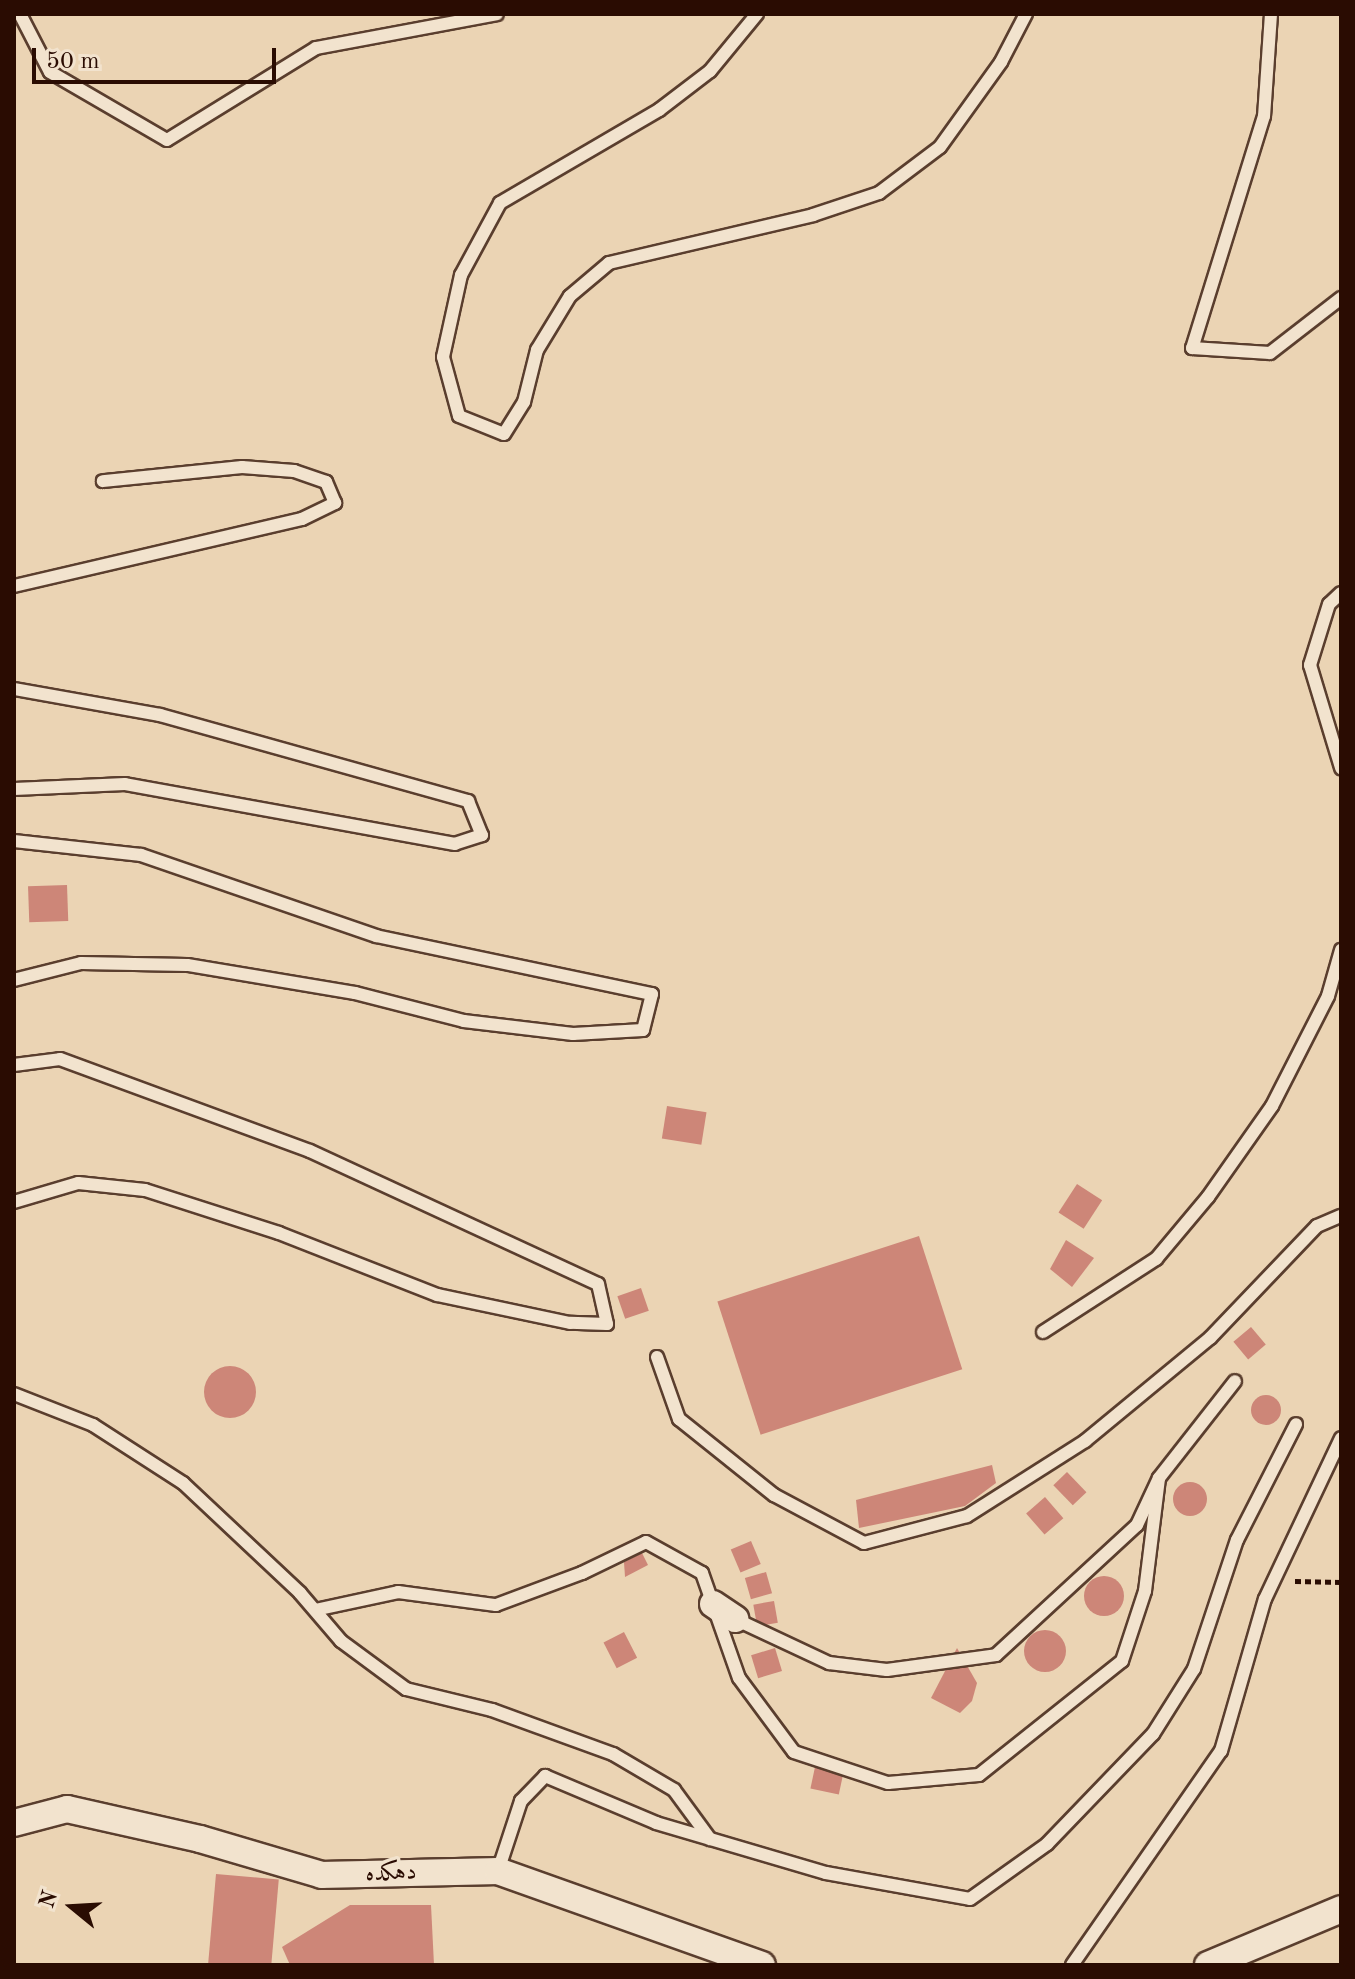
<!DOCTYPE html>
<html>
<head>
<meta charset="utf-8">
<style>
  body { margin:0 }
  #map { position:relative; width:1355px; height:1979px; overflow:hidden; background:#ebd4b4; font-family:"Old Standard TT",Amiri,serif }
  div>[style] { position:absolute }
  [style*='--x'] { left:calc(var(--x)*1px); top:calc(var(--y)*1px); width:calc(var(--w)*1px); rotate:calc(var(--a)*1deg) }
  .building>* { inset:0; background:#cd8678; transform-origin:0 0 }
  .round { border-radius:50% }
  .path>* { height:5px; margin-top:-2.5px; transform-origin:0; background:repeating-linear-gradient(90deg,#2a0c02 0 6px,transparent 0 10px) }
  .roads { filter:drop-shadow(2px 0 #5a3e2e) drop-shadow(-2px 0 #5a3e2e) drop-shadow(0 2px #5a3e2e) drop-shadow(0 -2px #5a3e2e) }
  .service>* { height:12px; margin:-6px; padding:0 6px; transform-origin:6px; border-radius:6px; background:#f2e3ce }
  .minor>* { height:26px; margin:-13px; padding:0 13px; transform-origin:13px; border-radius:13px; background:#f2e3ce }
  span { translate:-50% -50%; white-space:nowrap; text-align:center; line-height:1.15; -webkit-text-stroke:7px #f2e3ce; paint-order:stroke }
  .street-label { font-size:24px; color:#2a0c02 }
  .frame { position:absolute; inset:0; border:16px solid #2a0c02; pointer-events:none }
  .north { position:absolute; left:32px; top:1867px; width:80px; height:80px; -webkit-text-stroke:6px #f2e3ce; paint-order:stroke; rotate:288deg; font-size:22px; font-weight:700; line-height:32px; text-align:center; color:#2a0c02 }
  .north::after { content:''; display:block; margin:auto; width:28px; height:36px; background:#2a0c02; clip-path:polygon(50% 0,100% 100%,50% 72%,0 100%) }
  .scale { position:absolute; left:32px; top:48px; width:244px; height:36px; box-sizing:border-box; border:4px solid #2a0c02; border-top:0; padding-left:10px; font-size:24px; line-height:28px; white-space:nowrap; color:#2a0c02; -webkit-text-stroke:6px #f2e3ce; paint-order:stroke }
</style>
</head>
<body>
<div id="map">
  <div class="building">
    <i style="left:67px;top:885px;width:36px;height:39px;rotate:88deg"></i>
    <i style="left:667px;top:1106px;width:40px;height:33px;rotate:9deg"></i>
    <i style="left:1077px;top:1184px;width:30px;height:34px;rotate:33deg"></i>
    <i style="left:919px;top:1236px;width:140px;height:212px;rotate:72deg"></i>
    <i style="clip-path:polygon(1066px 1240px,1094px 1258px,1072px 1287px,1050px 1269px)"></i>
    <i style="left:641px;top:1288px;width:24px;height:25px;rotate:71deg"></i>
    <i style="left:1251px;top:1327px;width:23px;height:23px;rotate:50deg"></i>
    <i class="round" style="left:204px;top:1366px;width:52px;height:52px"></i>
    <i class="round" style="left:1251px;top:1395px;width:30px;height:30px"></i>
    <i style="clip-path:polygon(992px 1465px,996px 1483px,965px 1506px,859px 1528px,856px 1500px)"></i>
    <i style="left:1067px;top:1472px;width:28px;height:19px;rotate:46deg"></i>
    <i class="round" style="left:1173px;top:1482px;width:34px;height:34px"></i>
    <i style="left:1045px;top:1497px;width:28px;height:25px;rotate:49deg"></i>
    <i style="left:751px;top:1541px;width:25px;height:22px;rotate:67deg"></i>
    <i style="clip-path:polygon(642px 1553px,648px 1565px,625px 1577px,624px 1562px)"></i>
    <i style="left:766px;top:1572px;width:22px;height:22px;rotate:74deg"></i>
    <i class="round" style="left:1084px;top:1576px;width:40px;height:40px"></i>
    <i style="left:774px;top:1601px;width:22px;height:21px;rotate:80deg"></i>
    <i class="round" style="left:1024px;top:1630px;width:42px;height:42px"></i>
    <i style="left:624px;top:1632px;width:29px;height:23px;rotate:63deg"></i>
    <i style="left:775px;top:1648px;width:24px;height:25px;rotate:73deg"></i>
    <i style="clip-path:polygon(957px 1648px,977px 1683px,972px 1701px,960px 1713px,931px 1698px)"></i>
    <i style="left:815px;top:1767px;width:29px;height:22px;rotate:12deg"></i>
    <i style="left:216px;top:1874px;width:63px;height:91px;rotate:5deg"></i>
    <i style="clip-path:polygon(350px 1905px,431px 1905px,434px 1965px,290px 1965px,282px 1947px)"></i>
  </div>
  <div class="path">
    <i style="--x:1295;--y:1581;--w:46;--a:1.2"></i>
  </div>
  <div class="roads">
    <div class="service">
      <i style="--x:20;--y:14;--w:65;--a:62.7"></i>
      <i style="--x:50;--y:72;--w:135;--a:30.2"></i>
      <i style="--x:167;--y:140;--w:175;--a:-31.7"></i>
      <i style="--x:316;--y:48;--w:184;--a:-10.6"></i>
      <i style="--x:757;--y:14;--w:74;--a:129.5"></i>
      <i style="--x:710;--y:71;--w:64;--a:142.6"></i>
      <i style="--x:659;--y:110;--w:184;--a:149.7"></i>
      <i style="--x:500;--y:203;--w:82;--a:118.4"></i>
      <i style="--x:461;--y:275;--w:84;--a:102.4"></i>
      <i style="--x:443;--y:357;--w:61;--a:74.8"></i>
      <i style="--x:459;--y:416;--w:48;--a:21.8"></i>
      <i style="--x:504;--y:434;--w:38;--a:-58"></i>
      <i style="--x:524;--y:402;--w:54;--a:-76"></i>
      <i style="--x:537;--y:350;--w:63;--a:-58.6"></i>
      <i style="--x:570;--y:296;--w:51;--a:-40.2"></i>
      <i style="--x:609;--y:263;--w:210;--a:-13.2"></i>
      <i style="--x:813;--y:215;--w:70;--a:-18.4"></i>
      <i style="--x:879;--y:193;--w:76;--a:-37"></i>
      <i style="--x:940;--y:147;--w:105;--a:-54.3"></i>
      <i style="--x:1001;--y:62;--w:54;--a:-62.5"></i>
      <i style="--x:1271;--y:14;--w:102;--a:93.9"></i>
      <i style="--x:1264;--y:116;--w:243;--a:107.2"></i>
      <i style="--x:1192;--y:348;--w:78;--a:3.7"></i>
      <i style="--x:1270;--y:353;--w:90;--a:-37.8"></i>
      <i style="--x:14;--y:586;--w:296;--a:-13.1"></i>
      <i style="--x:302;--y:519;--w:37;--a:-26"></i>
      <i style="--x:335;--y:503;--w:23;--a:-113"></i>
      <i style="--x:326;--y:482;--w:34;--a:-161"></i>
      <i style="--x:294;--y:471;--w:52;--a:-175.6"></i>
      <i style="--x:242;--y:467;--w:140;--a:174.2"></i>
      <i style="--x:1341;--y:593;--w:16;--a:137"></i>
      <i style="--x:1329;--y:604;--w:64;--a:107.3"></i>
      <i style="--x:1310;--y:665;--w:108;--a:73.2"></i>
      <i style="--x:14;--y:689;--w:148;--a:10.1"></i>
      <i style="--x:160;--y:715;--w:320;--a:15.6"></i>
      <i style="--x:468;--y:801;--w:37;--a:68"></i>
      <i style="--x:482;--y:835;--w:28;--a:162"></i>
      <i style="--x:455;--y:844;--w:335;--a:-169.7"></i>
      <i style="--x:125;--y:784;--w:111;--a:177.4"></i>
      <i style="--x:14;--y:841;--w:128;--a:6.3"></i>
      <i style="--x:141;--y:855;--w:249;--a:19"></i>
      <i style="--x:376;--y:936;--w:282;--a:11.9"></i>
      <i style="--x:652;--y:994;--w:37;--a:104"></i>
      <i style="--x:643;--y:1030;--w:70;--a:176.7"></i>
      <i style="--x:573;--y:1034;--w:110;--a:-173.2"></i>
      <i style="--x:464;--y:1021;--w:113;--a:-165.6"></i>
      <i style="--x:355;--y:993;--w:170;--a:-170.5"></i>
      <i style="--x:187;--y:965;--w:106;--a:-178.9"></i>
      <i style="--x:81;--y:963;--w:69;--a:165.8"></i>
      <i style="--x:14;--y:1065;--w:46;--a:-7.4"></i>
      <i style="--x:60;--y:1059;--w:266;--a:20.2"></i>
      <i style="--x:310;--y:1151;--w:317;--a:24.8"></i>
      <i style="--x:598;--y:1284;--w:41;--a:77.3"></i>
      <i style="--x:607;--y:1324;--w:37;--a:-178"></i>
      <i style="--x:570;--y:1323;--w:136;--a:-168.1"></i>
      <i style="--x:437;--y:1295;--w:170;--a:-158.6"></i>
      <i style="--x:279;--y:1233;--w:141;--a:-162.2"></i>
      <i style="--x:145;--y:1190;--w:67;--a:-174"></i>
      <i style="--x:78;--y:1183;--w:67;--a:163.5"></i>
      <i style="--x:1043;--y:1332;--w:135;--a:-32.9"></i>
      <i style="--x:1156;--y:1259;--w:81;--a:-50"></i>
      <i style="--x:1208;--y:1197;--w:111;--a:-54.9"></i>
      <i style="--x:1272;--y:1106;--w:123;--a:-63"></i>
      <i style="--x:1328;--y:996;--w:48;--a:-74.2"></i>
      <i style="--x:657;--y:1357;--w:66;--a:70.5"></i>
      <i style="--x:679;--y:1419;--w:122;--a:38.7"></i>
      <i style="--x:774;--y:1495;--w:102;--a:28.1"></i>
      <i style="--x:864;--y:1543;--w:106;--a:-14.7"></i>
      <i style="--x:967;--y:1516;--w:140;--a:-32.4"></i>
      <i style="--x:1085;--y:1441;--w:162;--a:-39.5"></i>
      <i style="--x:1210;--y:1338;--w:155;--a:-46.3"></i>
      <i style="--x:1317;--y:1226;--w:26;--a:-23"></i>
      <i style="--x:14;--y:1394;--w:85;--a:21.4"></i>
      <i style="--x:93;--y:1425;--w:107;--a:32.8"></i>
      <i style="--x:183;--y:1483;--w:161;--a:43.2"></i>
      <i style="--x:300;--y:1593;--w:63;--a:49.5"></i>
      <i style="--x:341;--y:1641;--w:81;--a:36.4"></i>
      <i style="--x:406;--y:1689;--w:89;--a:13.7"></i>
      <i style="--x:492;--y:1710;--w:129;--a:20"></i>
      <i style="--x:613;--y:1754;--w:71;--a:30.5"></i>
      <i style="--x:674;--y:1790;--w:61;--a:53.7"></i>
      <i style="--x:315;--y:1610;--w:85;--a:-12.2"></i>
      <i style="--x:398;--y:1592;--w:99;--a:7.6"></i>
      <i style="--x:496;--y:1605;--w:92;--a:-20.4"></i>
      <i style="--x:582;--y:1573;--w:71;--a:-25.8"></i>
      <i style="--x:646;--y:1542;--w:64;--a:29"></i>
      <i style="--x:702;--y:1573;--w:111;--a:70.6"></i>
      <i style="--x:739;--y:1678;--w:92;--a:53.4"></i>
      <i style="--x:794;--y:1752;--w:99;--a:18.3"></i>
      <i style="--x:888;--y:1783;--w:91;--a:-5"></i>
      <i style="--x:979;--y:1775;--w:183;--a:-38.6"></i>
      <i style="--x:1122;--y:1661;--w:74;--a:-71.8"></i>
      <i style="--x:1145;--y:1591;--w:114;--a:-82.9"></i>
      <i style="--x:735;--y:1619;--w:104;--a:25.1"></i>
      <i style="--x:829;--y:1663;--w:58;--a:6.9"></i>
      <i style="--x:887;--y:1670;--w:110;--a:-7.8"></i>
      <i style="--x:996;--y:1655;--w:192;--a:-42.7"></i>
      <i style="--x:1137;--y:1525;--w:52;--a:-64.9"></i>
      <i style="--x:1159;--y:1478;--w:123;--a:-51.9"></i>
      <i style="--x:498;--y:1871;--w:74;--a:-71.8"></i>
      <i style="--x:521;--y:1801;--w:35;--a:-46"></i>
      <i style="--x:545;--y:1776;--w:121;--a:22.9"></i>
      <i style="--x:656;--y:1823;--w:177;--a:16.4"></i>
      <i style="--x:826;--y:1873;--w:146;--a:10.2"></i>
      <i style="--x:970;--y:1899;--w:95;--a:-35.5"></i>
      <i style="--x:1047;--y:1844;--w:153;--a:-46.1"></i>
      <i style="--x:1153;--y:1734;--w:77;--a:-57.8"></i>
      <i style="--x:1194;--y:1669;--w:136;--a:-71.6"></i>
      <i style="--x:1237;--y:1540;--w:130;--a:-63"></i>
      <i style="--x:1072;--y:1965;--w:261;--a:-55.2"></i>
      <i style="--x:1221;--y:1751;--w:158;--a:-73.9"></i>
      <i style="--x:1265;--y:1599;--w:178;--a:-64.7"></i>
    </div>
    <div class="minor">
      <i style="--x:713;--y:1604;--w:27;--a:34"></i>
      <i style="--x:14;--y:1823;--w:55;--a:-14.8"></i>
      <i style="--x:67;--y:1809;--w:136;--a:12.7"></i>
      <i style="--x:200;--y:1839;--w:127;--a:16.4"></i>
      <i style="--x:322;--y:1875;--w:176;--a:-1.3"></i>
      <i style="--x:498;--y:1871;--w:280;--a:19.6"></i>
      <i style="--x:1208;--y:1965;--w:144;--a:-22.8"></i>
    </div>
  </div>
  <div class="street-label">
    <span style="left:391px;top:1874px;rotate:-2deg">دهکده</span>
  </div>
  <div class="frame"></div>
  <div class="north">N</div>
  <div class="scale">50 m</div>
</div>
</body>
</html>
